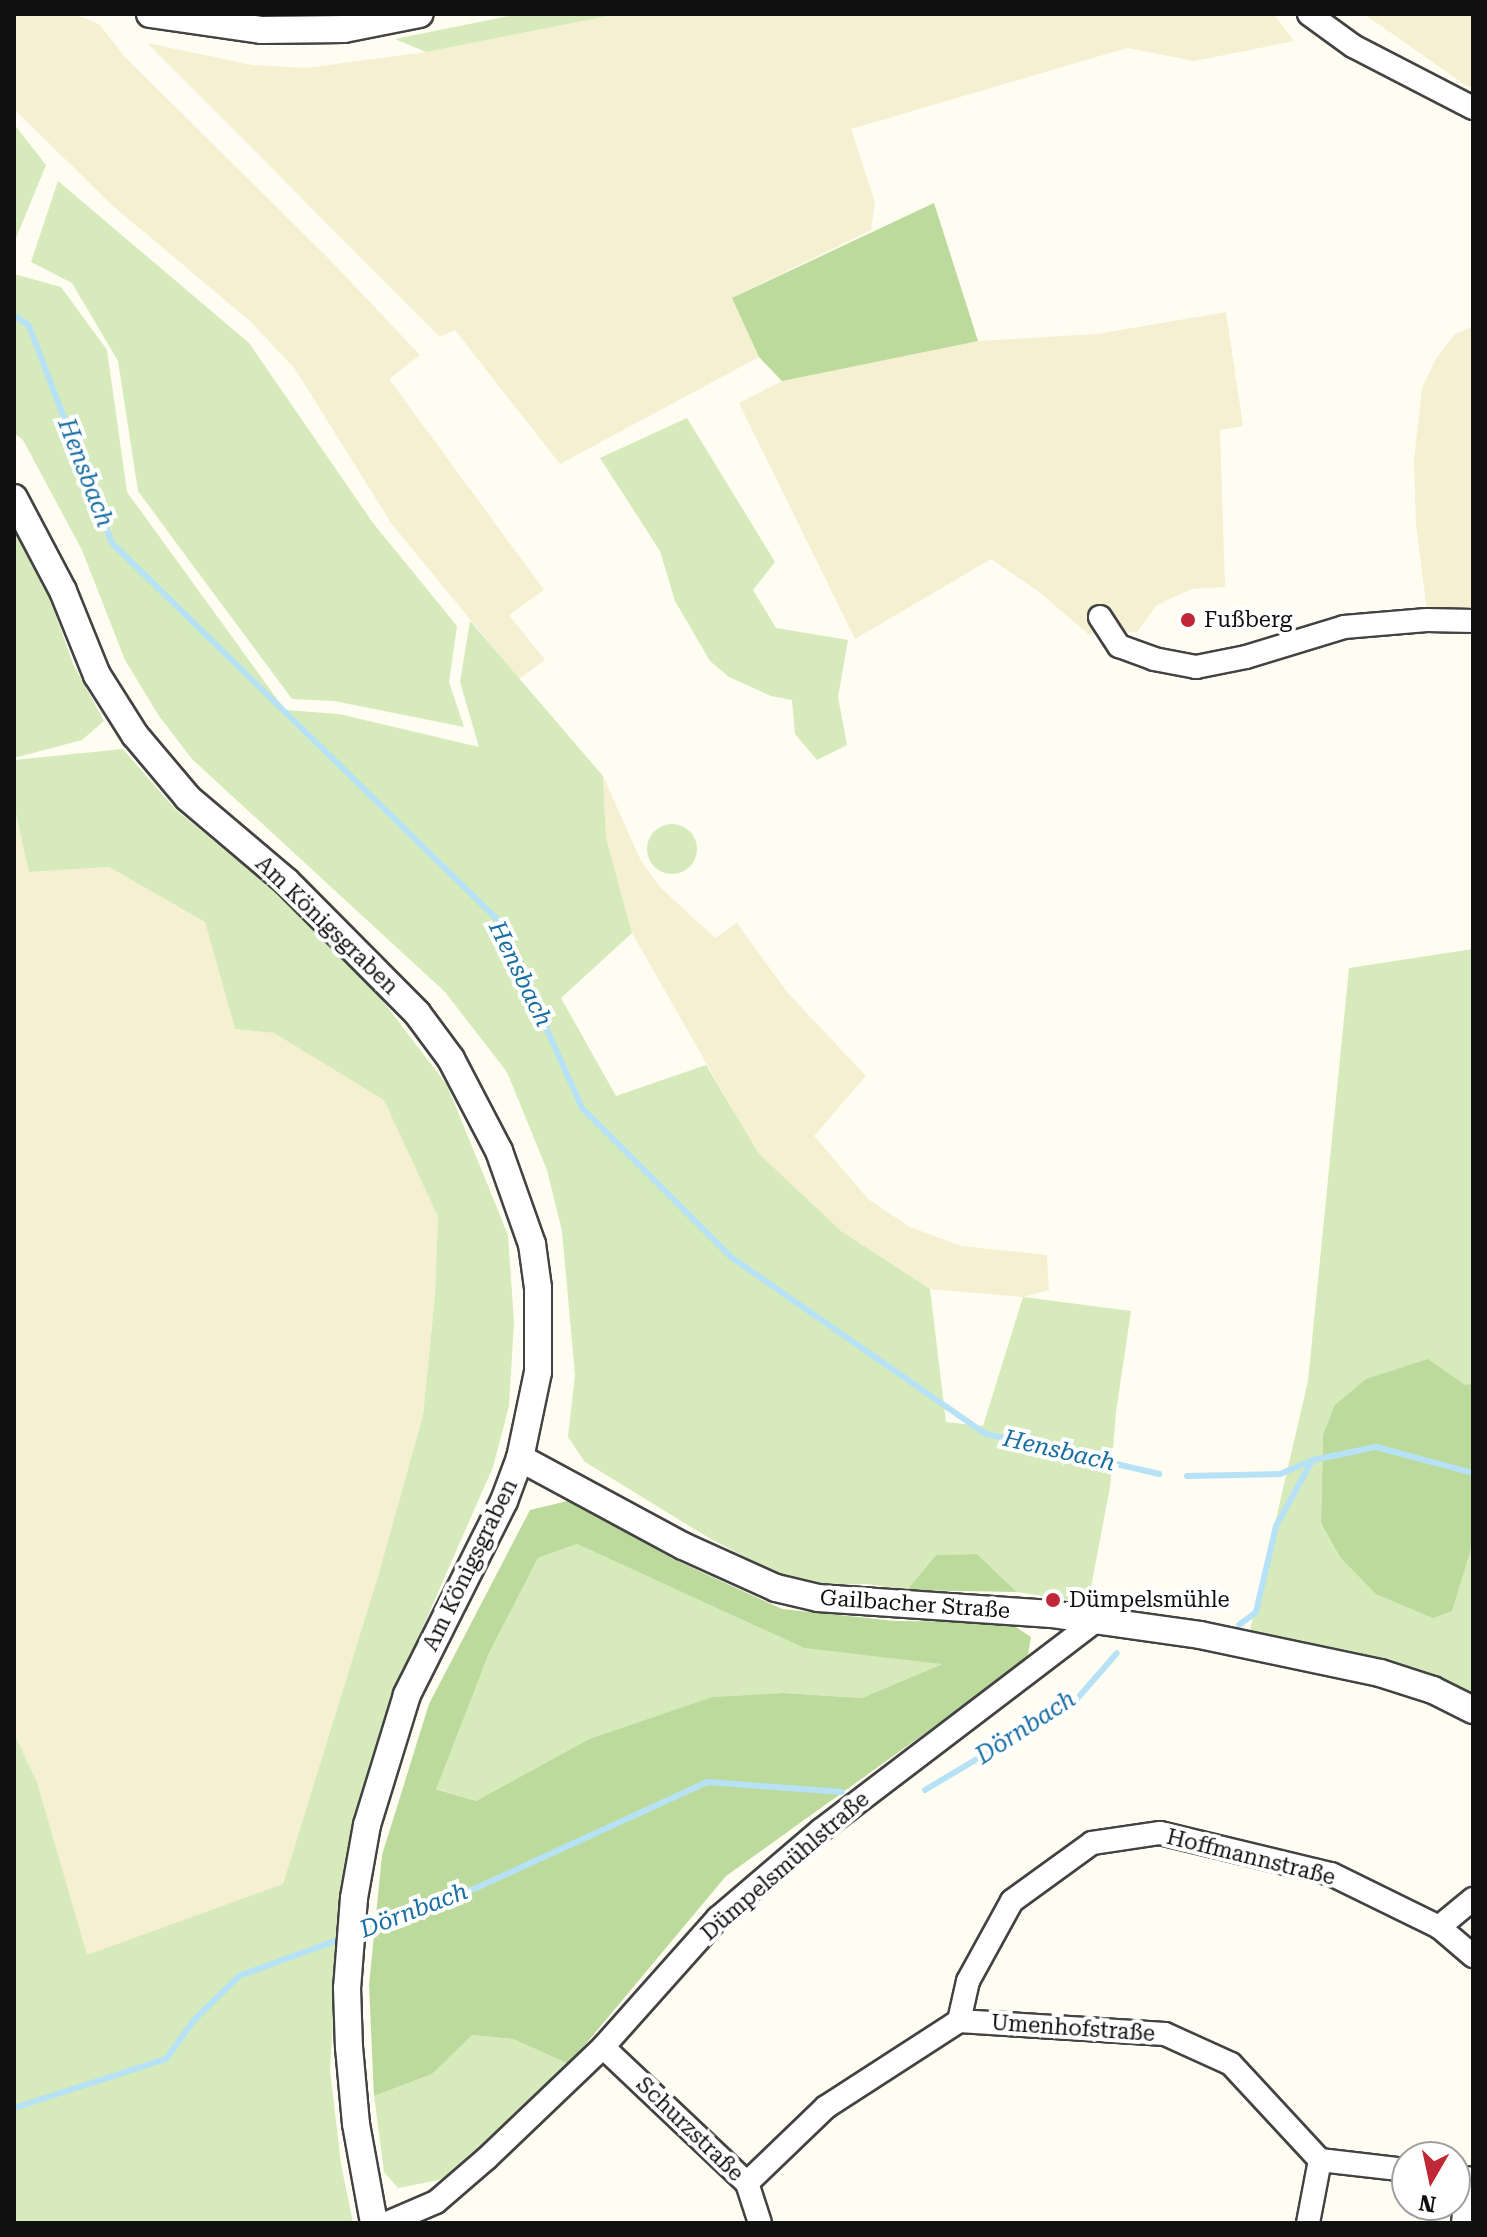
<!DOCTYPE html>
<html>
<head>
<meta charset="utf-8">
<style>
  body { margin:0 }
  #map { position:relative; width:1487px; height:2237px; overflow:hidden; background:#fffcf2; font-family:"Roboto Serif",serif }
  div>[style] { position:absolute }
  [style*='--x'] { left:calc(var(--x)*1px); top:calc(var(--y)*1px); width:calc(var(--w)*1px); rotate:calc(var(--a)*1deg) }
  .farmland>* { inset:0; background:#f5f0d2 }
  .green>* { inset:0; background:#d6eabc }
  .round { border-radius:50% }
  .forest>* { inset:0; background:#bbda9b }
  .stream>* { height:6px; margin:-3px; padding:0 3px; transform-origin:3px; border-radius:3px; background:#b7e2f6 }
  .roads { filter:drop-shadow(2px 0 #434343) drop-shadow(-2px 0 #434343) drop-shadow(0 2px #434343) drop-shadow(0 -2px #434343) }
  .minor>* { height:22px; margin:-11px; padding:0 11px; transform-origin:11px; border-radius:11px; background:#fff }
  .tertiary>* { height:26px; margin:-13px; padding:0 13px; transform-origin:13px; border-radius:13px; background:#fff }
  .dots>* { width:22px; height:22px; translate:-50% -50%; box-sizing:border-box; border:4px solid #fff; border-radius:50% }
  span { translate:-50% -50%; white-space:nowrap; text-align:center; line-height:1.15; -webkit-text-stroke:8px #fff; paint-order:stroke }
  .poi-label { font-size:22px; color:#101010 }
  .left { translate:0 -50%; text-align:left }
  .street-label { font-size:22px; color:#101010 }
  .water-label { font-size:24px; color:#186da2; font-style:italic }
  .frame { position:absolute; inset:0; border:16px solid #101010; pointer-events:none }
  .north { position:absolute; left:1391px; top:2141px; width:80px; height:80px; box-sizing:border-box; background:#fff; border:2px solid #9f9f9f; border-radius:50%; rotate:189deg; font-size:22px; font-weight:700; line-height:32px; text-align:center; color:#101010 }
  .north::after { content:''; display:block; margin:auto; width:28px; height:36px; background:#c02837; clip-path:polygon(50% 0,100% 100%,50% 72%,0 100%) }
</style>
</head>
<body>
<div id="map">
  <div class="farmland">
    <i style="clip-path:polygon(14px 14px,74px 14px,99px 24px,125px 57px,330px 260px,420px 355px,389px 379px,544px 590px,509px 615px,545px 660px,519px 679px,391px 523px,295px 369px,251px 322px,112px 205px,14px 109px,14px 50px,17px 46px,14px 42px)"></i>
    <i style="clip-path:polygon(618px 14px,1274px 14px,1294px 41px,1194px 61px,1127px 48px,851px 129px,875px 202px,871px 230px,732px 298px,759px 357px,560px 464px,455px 330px,440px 337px,147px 43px,252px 65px,306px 68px,426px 52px)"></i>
    <i style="clip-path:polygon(1364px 14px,1473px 14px,1473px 87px,1468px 87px)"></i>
    <i style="clip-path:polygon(1226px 312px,1243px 426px,1220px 430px,1225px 587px,1191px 589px,1157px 605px,1137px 632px,1088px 634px,1038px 591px,991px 559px,855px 639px,739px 403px,782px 381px,921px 351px,978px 341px,1097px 334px)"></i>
    <i style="clip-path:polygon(1473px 326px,1473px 610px,1427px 610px,1416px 525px,1414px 460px,1422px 388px,1437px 357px,1455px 334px)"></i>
    <i style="clip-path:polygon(603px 776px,641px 861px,661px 888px,715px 938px,737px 923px,787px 992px,866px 1076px,814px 1136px,868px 1199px,910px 1227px,961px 1246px,1047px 1255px,1049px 1290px,1023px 1297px,930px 1289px,841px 1231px,758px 1154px,632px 933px,606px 838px)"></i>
    <i style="clip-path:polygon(14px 806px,29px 872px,109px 867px,205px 922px,235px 1029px,274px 1033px,384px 1099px,438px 1217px,435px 1295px,423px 1415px,379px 1573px,283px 1884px,87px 1956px,37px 1782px,14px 1734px)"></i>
  </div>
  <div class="green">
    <i style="clip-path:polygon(519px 14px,618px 14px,426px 52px,395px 39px)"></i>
    <i style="clip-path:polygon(14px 124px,46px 165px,14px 243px)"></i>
    <i style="clip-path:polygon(58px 181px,249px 343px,373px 523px,457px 626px,449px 682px,464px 727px,334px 701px,292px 699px,197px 571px,138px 491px,118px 361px,72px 283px,31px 262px)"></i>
    <i style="clip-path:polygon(14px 274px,61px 287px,107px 350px,127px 492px,285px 710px,339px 714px,479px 747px,460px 682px,470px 621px,603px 776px,606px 838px,632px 933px,561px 998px,616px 1096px,706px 1065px,759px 1154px,841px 1231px,930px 1289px,946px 1422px,983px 1426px,1023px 1297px,1131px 1311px,1116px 1412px,1110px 1487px,1088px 1603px,1017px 1592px,977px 1554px,936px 1555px,907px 1590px,867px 1584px,831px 1585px,778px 1574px,709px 1538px,585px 1462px,568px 1437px,575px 1375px,562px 1231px,547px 1170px,507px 1072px,445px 992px,192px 759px,159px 716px,125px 660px,82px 550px,23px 440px,14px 433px)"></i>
    <i style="clip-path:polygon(687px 418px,775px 562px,753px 590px,776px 628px,848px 640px,838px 697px,847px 745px,817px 760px,795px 734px,792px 700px,771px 696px,729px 677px,710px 661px,675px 601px,660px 551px,600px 458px)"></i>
    <i style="clip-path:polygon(14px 526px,42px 575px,73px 664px,104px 721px,82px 740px,14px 758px)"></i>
    <i style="clip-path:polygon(123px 749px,175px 809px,271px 888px,379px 996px,447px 1085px,508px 1235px,514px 1322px,509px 1406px,493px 1467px,393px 1695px,353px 1825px,341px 1895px,330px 2070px,341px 2164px,353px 2223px,14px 2223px,14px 1734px,37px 1782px,87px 1955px,283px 1884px,379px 1573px,423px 1415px,435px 1295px,438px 1217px,384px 1100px,274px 1033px,235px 1029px,205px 922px,109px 867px,29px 872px,14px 806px,14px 760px)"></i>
    <i class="round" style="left:647px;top:824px;width:50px;height:50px"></i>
    <i style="clip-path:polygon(1473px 949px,1473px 1384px,1323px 1435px,1321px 1523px,1339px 1557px,1452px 1610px,1473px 1543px,1473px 1702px,1249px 1635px,1308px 1381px,1349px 968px)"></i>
    <i style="clip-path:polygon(577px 1544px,804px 1648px,944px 1663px,862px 1698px,784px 1693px,712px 1697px,589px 1739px,476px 1801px,435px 1788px,489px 1653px,538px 1558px)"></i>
    <i style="clip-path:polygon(471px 2035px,513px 2039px,569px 2064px,481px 2156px,439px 2180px,398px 2188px,384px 2172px,374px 2096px,432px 2074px)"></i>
  </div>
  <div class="forest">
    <i style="clip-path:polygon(934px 203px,978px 341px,782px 381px,759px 357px,732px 298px)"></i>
    <i style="clip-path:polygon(1428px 1359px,1465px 1385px,1473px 1384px,1473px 1543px,1452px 1611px,1433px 1618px,1376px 1594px,1339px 1556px,1321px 1523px,1323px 1435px,1335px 1405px,1366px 1379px)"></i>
    <i style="clip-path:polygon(evenodd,572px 1500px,673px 1559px,782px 1609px,895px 1621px,1008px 1622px,1031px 1637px,1027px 1660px,726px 1876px,569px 2064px,513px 2039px,472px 2035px,432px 2074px,374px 2096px,369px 1985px,382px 1855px,429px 1704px,530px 1510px,572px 1500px,577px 1544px,804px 1648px,942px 1664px,862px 1698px,783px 1693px,712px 1697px,589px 1739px,476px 1801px,436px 1789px,489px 1653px,538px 1558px,577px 1544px)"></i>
    <i style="clip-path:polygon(977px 1554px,1017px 1592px,907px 1590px,936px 1555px)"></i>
  </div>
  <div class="stream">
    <i style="--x:14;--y:315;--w:19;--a:36"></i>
    <i style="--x:29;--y:326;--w:232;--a:69.1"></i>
    <i style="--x:112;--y:543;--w:540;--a:44.32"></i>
    <i style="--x:498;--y:920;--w:206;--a:65.9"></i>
    <i style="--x:582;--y:1108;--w:211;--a:45"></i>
    <i style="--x:731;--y:1257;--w:310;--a:34.8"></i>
    <i style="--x:986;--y:1434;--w:178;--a:13"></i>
    <i style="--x:1187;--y:1476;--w:93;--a:-1.2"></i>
    <i style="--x:1280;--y:1474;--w:36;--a:-23"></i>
    <i style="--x:1313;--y:1460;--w:64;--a:-11.7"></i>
    <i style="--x:1376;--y:1447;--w:100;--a:15"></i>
    <i style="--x:1239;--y:1625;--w:21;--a:-37"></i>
    <i style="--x:1256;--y:1612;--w:88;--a:-76.9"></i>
    <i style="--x:1276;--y:1526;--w:74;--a:-61"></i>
    <i style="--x:925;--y:1790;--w:176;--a:-30.8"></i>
    <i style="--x:1076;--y:1700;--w:62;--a:-48.9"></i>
    <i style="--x:357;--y:1933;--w:127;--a:-20.7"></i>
    <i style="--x:476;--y:1888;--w:255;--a:-24.6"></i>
    <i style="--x:708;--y:1782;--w:134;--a:4.3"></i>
    <i style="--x:14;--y:2108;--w:160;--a:-17.9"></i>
    <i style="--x:166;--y:2059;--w:49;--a:-54.1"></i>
    <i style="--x:195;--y:2019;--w:62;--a:-44.3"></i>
    <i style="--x:239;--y:1976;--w:111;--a:-20.1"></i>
  </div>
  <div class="roads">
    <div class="minor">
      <i style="--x:1309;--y:14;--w:54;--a:36"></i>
      <i style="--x:1353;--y:46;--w:135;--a:27.3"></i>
      <i style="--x:1100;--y:617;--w:35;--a:57"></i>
      <i style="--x:1119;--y:646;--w:37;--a:20"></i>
      <i style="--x:1154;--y:659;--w:43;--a:10.8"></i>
      <i style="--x:1196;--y:667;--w:51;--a:-11.3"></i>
      <i style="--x:1246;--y:657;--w:102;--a:-17"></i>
      <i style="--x:1344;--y:627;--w:83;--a:-4.8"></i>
      <i style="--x:1427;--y:620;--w:46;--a:1.2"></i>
      <i style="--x:1439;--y:1927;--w:44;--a:-39.5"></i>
      <i style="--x:959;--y:2021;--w:41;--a:-77.3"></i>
      <i style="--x:968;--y:1981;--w:91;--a:-61.2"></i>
      <i style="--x:1012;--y:1901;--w:99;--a:-35.9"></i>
      <i style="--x:1092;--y:1843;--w:69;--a:-8.4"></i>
      <i style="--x:1160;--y:1833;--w:176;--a:13.5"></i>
      <i style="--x:1331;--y:1874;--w:120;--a:26.1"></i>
      <i style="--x:1439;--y:1927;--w:45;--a:40.5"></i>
      <i style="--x:603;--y:2047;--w:198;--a:43.4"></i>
      <i style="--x:747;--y:2183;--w:42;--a:72"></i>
      <i style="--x:747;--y:2183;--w:110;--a:-43.9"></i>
      <i style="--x:826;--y:2107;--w:158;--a:-32.9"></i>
      <i style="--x:959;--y:2021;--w:206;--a:3.6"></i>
      <i style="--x:1165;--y:2034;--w:72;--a:24.4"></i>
      <i style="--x:1231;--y:2064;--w:131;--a:47.2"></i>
      <i style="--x:1320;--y:2160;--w:88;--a:6.6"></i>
      <i style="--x:387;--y:2223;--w:53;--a:-23.2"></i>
      <i style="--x:436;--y:2202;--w:67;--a:-40.8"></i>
      <i style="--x:487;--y:2158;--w:161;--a:-43.7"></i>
      <i style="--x:603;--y:2047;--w:173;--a:-48.3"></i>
      <i style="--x:718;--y:1918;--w:135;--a:-40.5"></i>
      <i style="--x:821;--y:1830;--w:343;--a:-37.3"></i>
      <i style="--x:1308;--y:2223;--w:64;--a:-79.2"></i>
      <i style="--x:1463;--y:2223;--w:45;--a:-83.7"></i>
    </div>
    <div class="tertiary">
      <i style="--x:150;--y:14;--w:112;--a:8.2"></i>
      <i style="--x:261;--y:30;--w:83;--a:-0.7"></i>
      <i style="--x:344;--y:29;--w:77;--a:-11.2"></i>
      <i style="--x:14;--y:498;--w:105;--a:62.2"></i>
      <i style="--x:63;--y:591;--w:91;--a:68"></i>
      <i style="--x:97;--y:675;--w:71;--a:57.7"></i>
      <i style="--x:135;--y:735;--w:82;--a:49.9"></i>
      <i style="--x:188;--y:798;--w:128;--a:40.3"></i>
      <i style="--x:286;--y:881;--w:186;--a:45.2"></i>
      <i style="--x:417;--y:1013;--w:57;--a:53.5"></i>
      <i style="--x:451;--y:1059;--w:104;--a:62.4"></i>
      <i style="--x:499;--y:1151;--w:99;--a:70.5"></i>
      <i style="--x:532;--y:1244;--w:44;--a:82.2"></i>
      <i style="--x:538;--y:1288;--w:84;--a:90"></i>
      <i style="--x:538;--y:1372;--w:88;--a:101.8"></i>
      <i style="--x:520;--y:1458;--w:46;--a:110.4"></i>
      <i style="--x:504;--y:1501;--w:217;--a:116.6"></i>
      <i style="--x:407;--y:1695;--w:136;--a:107.1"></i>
      <i style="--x:367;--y:1825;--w:74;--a:100.1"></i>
      <i style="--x:354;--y:1898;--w:90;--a:94.4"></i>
      <i style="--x:347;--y:1988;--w:59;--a:88.1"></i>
      <i style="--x:349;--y:2047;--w:77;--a:84.8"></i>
      <i style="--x:356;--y:2124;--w:101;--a:79.7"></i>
      <i style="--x:520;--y:1458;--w:185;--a:28.4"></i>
      <i style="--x:683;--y:1546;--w:102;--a:24.3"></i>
      <i style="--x:776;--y:1588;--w:43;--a:13.4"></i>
      <i style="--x:818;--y:1598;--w:234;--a:3.9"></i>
      <i style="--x:1051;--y:1614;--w:150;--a:8"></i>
      <i style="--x:1200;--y:1635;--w:184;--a:11.9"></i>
      <i style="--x:1380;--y:1673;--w:56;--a:17.8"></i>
      <i style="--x:1433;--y:1690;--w:45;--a:26.6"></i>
    </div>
  </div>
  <div class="dots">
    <i style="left:1188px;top:620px;background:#c02837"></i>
    <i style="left:1053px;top:1600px;background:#c02837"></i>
  </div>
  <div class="poi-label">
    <span class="left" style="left:1204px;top:620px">Fußberg</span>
    <span class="left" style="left:1069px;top:1600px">Dümpelsmühle</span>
  </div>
  <div class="street-label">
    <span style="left:327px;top:925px;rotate:44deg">Am Königsgraben</span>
    <span style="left:470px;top:1565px;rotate:-64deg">Am Königsgraben</span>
    <span style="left:915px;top:1604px;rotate:4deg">Gailbacher Straße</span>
    <span style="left:1251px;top:1857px;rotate:14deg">Hoffmannstraße</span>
    <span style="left:785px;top:1866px;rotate:-41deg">Dümpelsmühlstraße</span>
    <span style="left:1073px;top:2028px;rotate:4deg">Umenhofstraße</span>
    <span style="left:690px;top:2129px;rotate:44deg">Schurzstraße</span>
  </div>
  <div class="water-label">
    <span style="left:85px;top:473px;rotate:69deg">Hensbach</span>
    <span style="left:520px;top:974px;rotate:64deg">Hensbach</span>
    <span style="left:1059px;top:1451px;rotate:13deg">Hensbach</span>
    <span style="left:1026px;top:1728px;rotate:-33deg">Dörnbach</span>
    <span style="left:414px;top:1911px;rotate:-21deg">Dörnbach</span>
  </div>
  <div class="frame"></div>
  <div class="north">N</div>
</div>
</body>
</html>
